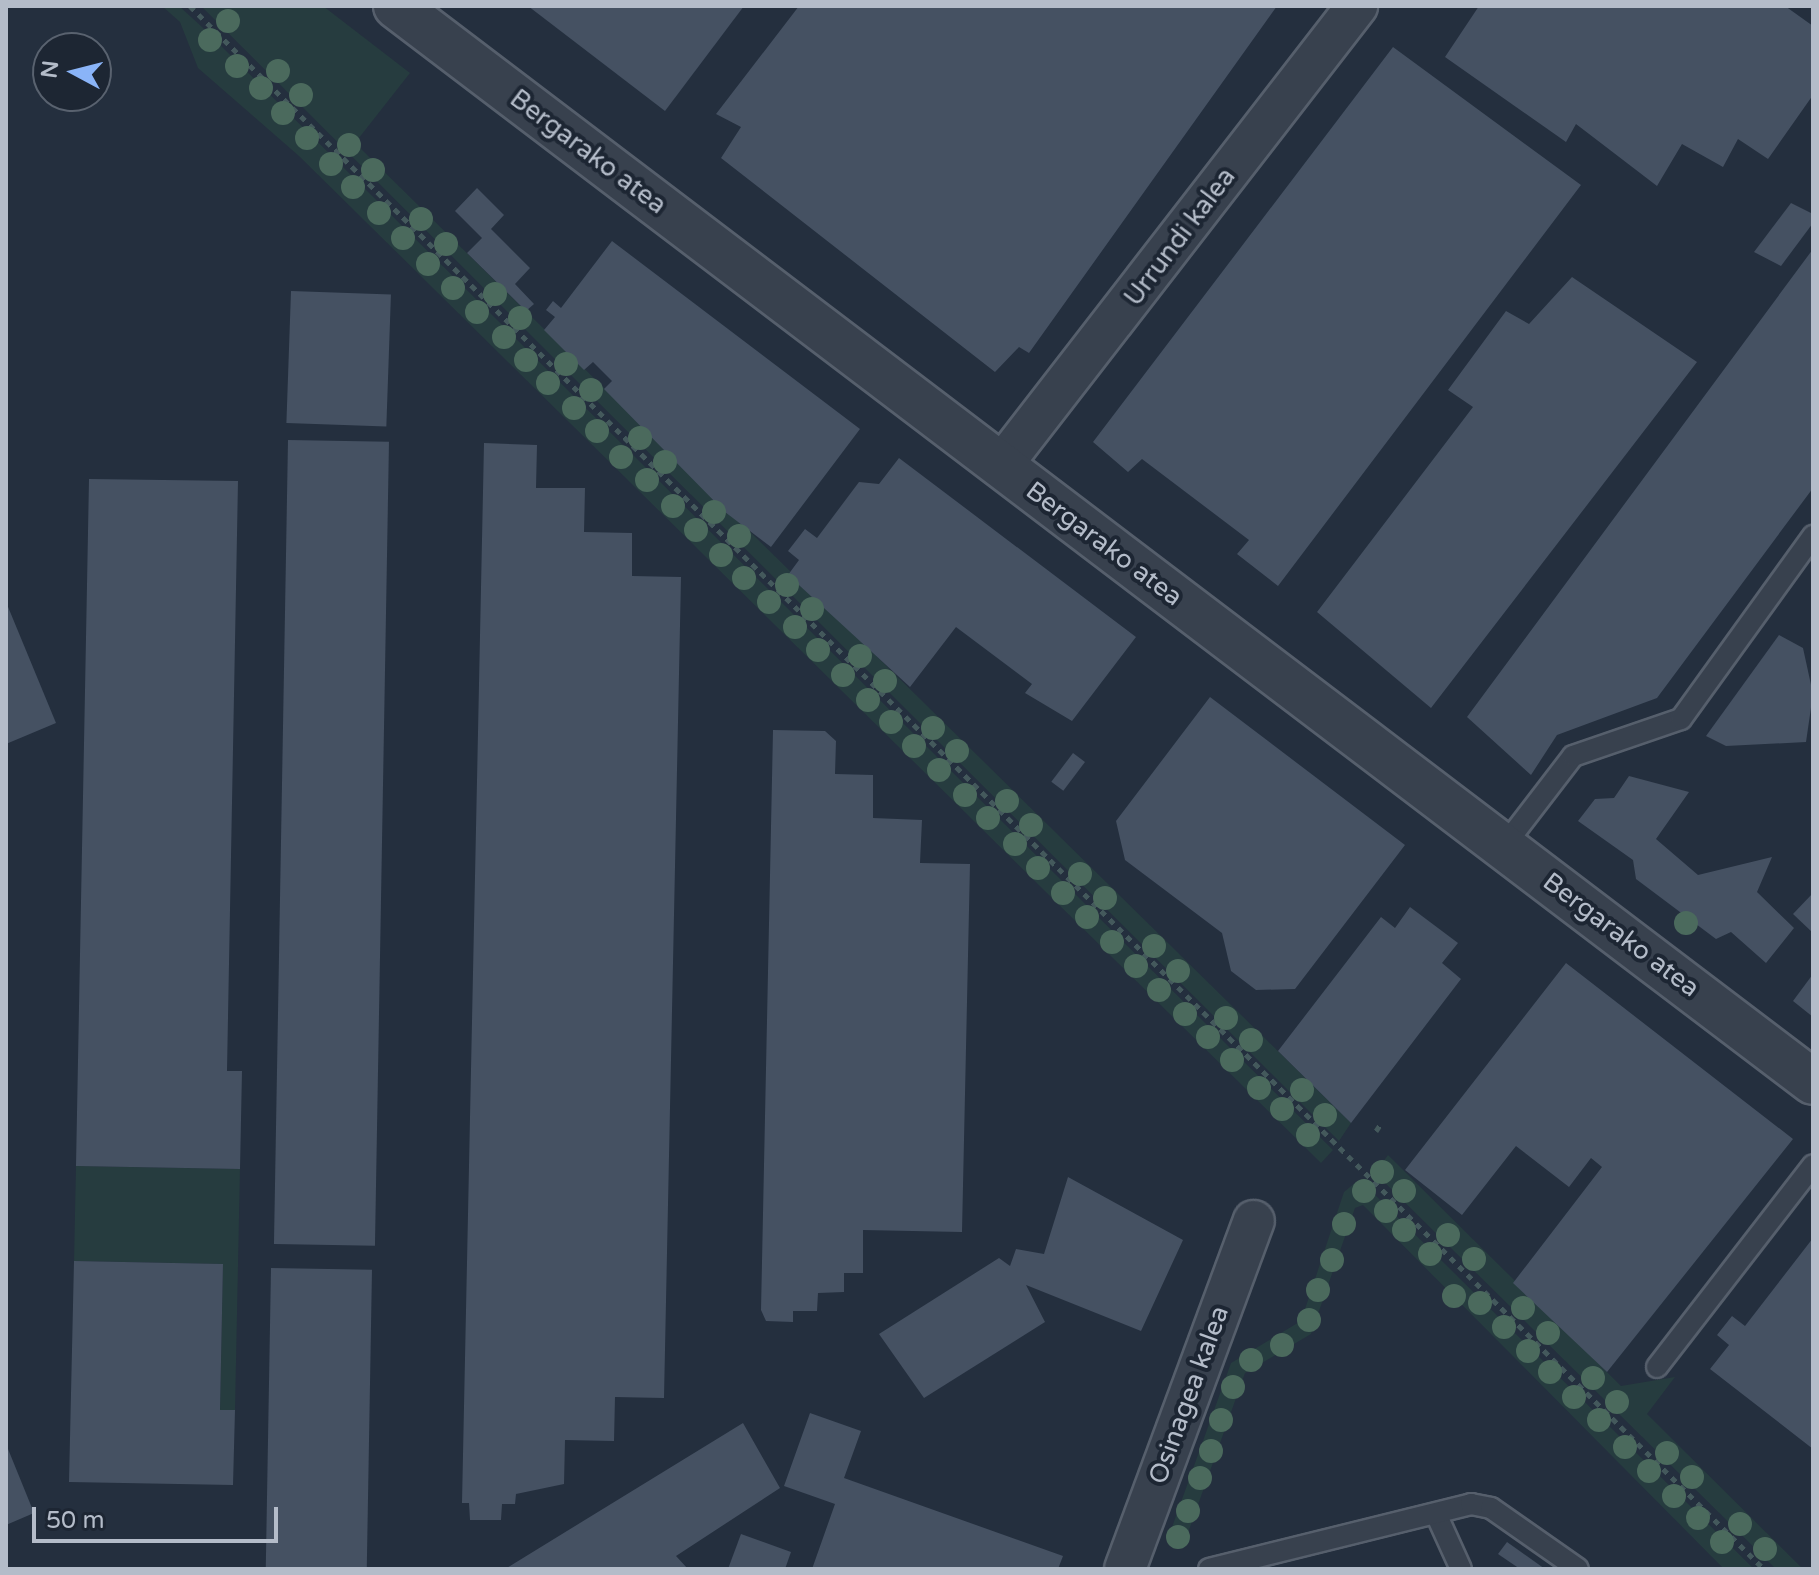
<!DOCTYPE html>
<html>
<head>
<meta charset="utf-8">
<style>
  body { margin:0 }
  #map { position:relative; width:1819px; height:1575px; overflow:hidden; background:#242f3e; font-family:"Varela Round",sans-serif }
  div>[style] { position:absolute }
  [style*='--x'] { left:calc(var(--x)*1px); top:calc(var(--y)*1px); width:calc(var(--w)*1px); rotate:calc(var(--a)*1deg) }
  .green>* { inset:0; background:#263c3f }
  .building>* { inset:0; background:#455162; transform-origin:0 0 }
  .path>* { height:5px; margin-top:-2.5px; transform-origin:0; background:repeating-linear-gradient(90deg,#44595c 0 6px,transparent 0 12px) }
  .roads { filter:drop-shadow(2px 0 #565f6c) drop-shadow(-2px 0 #565f6c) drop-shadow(0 2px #565f6c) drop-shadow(0 -2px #565f6c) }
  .service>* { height:20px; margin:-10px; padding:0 10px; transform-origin:10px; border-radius:10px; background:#38414e }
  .minor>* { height:40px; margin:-20px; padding:0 20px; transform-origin:20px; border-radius:20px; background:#38414e }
  .tertiary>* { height:44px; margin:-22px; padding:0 22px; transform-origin:22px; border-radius:22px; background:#38414e }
  .trees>* { width:24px; height:24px; margin:-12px; border-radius:50%; background:#4b6a5d }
  span { translate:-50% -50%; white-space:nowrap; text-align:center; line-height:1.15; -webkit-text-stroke:8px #1d2633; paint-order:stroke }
  .street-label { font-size:26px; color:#b4bcc9 }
  .frame { position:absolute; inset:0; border:8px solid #b4bcc9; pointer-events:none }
  .north { position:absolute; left:32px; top:32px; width:80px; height:80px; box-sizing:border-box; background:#1d2633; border:2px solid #59626f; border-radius:50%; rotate:277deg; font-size:22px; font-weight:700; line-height:32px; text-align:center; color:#b4bcc9 }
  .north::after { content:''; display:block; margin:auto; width:28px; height:36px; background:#8ab4f8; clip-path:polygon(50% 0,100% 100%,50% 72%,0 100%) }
  .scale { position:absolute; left:32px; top:1507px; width:246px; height:36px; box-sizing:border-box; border:4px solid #b4bcc9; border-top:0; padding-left:10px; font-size:24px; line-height:28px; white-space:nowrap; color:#b4bcc9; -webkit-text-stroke:6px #1d2633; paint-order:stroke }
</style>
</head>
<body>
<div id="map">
  <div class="green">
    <i style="clip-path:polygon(162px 6px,179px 6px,201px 26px,1333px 1150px,1321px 1163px,299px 156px,198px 68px,180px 22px)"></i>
    <i style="clip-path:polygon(201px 6px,323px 6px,410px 73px,355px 143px,1351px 1123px,1339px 1141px)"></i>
    <i style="clip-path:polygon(1388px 1155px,1621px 1386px,1675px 1377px,1647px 1414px,1803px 1569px,1776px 1569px,1375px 1173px)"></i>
    <i style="clip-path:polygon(76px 1166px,240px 1169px,235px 1410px,220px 1410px,223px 1264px,74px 1261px)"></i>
    <i style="clip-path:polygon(1356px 1182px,1364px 1184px,1754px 1569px,1724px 1569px,1363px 1205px,1355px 1208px,1311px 1334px,1245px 1373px,1184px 1544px,1167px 1541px,1231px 1363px,1301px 1321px,1344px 1192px)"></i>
  </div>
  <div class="building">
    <i style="clip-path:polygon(528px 6px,744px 6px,665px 111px)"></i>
    <i style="clip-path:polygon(799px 6px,1277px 6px,1029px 353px,1019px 347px,995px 372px,721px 158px,741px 127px,716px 114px)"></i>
    <i style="clip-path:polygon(1479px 6px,1785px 6px,1813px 26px,1813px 95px,1768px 159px,1738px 139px,1723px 167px,1682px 144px,1657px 186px,1576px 124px,1566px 142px,1445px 57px)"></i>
    <i style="clip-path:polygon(1393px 47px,1581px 185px,1278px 586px,1237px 554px,1249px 540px,1142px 459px,1128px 472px,1093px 442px)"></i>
    <i style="clip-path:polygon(477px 188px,504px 215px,491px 229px,530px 268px,515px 284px,534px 304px,526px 311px,467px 253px,482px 238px,455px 211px)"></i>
    <i style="clip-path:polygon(1791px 203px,1813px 214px,1813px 223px,1781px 266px,1754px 252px)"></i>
    <i style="clip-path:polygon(612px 241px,860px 429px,771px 547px,725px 512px,604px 389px,612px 381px,593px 362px,584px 370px,544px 330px,555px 317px,546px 310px,553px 301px,561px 308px)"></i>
    <i style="clip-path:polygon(1813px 249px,1813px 488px,1657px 698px,1557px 735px,1531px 775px,1467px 717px)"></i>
    <i style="clip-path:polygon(1572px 277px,1697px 362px,1431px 708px,1317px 612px,1473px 407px,1448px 390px,1506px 311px,1529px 324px)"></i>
    <i style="left:291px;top:291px;width:100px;height:132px;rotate:2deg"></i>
    <i style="left:288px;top:440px;width:101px;height:804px;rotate:1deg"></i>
    <i style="clip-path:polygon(484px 443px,537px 445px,536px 488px,585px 488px,584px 532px,632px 533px,632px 576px,681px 577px,664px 1398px,615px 1397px,614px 1441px,565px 1440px,564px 1484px,516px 1494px,515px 1504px,502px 1504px,501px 1520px,470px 1520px,469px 1503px,462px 1503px)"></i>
    <i style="clip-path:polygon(899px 458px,1136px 637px,1072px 721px,1025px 693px,1032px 684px,956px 627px,910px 687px,788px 575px,799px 560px,788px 551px,805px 529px,817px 538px,859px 482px,879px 484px)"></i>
    <i style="clip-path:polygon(89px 479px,238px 481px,227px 1071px,242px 1071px,240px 1169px,76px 1166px)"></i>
    <i style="clip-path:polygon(6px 602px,56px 723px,6px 744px)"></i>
    <i style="clip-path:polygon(1779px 635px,1803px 648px,1813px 694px,1806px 742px,1726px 746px,1706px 736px)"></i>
    <i style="clip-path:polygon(1210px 697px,1405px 845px,1295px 989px,1256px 990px,1231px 971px,1222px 933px,1125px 860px,1116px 821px)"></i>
    <i style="clip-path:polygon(773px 730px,825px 731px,836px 741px,835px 774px,873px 775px,873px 818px,922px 820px,920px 863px,970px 864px,962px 1232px,863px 1230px,863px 1273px,844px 1273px,844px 1292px,818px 1293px,817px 1311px,793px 1311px,793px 1322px,766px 1321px,761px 1310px)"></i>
    <i style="left:1073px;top:753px;width:15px;height:36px;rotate:37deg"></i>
    <i style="clip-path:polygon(1629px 776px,1689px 792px,1656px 839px,1698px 875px,1772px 857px,1757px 892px,1794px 928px,1766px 963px,1731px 932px,1716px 939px,1636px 879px,1633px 860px,1578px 821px,1595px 799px,1614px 798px)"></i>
    <i style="clip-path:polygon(1813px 893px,1813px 933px,1793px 914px)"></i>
    <i style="clip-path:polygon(1410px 907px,1458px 943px,1442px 963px,1461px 979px,1351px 1123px,1278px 1051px,1381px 917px,1395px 928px)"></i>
    <i style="clip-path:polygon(1566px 963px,1793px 1139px,1607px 1372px,1513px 1283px,1602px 1167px,1591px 1158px,1569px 1187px,1516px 1146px,1462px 1215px,1405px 1170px)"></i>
    <i style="clip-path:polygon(1813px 974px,1813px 1017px,1793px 1001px)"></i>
    <i style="clip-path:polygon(1068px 1177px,1183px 1240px,1141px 1331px,1026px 1285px,1045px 1322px,924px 1398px,879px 1334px,999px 1258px,1010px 1266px,1016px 1249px,1044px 1254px)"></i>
    <i style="clip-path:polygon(1813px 1238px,1813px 1449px,1710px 1369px,1729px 1345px,1717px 1335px,1732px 1316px,1745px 1326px)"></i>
    <i style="clip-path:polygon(74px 1261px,223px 1264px,220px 1410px,235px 1410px,233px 1485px,69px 1482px)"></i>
    <i style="left:271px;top:1268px;width:101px;height:301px;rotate:1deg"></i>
    <i style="clip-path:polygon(810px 1413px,861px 1431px,844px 1478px,1063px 1556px,1058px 1569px,812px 1569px,835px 1504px,784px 1486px)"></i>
    <i style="clip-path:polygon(743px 1423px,780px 1488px,676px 1556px,688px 1569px,505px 1569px)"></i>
    <i style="clip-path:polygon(6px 1444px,34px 1513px,6px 1525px)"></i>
    <i style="clip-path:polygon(741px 1534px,791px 1552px,785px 1569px,728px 1569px)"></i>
    <i style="clip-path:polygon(1507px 1542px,1545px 1569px,1520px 1569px,1498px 1554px)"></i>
  </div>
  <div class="path">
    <i style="--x:190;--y:6;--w:2218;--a:44.8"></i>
    <i style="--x:1376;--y:1131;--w:7;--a:-56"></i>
  </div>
  <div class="roads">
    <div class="service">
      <i style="--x:1504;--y:846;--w:113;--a:-52.5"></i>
      <i style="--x:1573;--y:756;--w:114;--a:-18.9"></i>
      <i style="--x:1681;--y:719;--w:226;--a:-54.2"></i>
      <i style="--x:1657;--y:1367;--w:255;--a:-52.3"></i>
      <i style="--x:1437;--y:1516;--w:58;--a:65.6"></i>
      <i style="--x:1209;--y:1569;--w:270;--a:-13.9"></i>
      <i style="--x:1471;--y:1504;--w:20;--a:11"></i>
      <i style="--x:1491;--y:1508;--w:106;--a:35"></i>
    </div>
    <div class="minor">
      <i style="--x:1001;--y:466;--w:582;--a:-52.26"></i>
      <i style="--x:1125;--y:1569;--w:371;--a:-69.7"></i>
    </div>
    <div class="tertiary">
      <i style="--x:396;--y:6;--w:1779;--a:37.21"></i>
    </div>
  </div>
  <div class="trees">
    <i style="left:228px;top:21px"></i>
    <i style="left:210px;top:40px"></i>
    <i style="left:237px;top:66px"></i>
    <i style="left:278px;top:71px"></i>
    <i style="left:261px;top:88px"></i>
    <i style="left:301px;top:95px"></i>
    <i style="left:283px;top:113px"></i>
    <i style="left:307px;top:138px"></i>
    <i style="left:349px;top:145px"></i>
    <i style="left:331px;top:164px"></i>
    <i style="left:373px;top:170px"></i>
    <i style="left:353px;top:187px"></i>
    <i style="left:379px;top:213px"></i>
    <i style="left:421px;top:219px"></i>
    <i style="left:403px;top:238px"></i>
    <i style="left:446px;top:244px"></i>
    <i style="left:428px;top:264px"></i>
    <i style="left:453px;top:288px"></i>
    <i style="left:495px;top:294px"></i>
    <i style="left:477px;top:312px"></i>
    <i style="left:520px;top:318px"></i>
    <i style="left:504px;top:337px"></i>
    <i style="left:526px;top:360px"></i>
    <i style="left:566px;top:364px"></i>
    <i style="left:548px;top:383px"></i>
    <i style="left:591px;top:390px"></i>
    <i style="left:574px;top:408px"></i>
    <i style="left:597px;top:431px"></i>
    <i style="left:640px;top:438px"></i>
    <i style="left:621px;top:457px"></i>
    <i style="left:665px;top:462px"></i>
    <i style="left:647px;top:480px"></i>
    <i style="left:673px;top:506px"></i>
    <i style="left:714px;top:512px"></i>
    <i style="left:696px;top:530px"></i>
    <i style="left:739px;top:536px"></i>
    <i style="left:721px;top:555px"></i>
    <i style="left:744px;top:578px"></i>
    <i style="left:787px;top:585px"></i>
    <i style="left:769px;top:602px"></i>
    <i style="left:812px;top:609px"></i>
    <i style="left:795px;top:627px"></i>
    <i style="left:818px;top:650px"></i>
    <i style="left:860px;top:656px"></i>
    <i style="left:843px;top:675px"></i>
    <i style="left:885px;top:681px"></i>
    <i style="left:868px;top:700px"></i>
    <i style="left:891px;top:722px"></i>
    <i style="left:933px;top:728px"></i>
    <i style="left:914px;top:746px"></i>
    <i style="left:957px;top:751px"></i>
    <i style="left:939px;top:770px"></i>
    <i style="left:965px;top:795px"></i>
    <i style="left:1007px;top:801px"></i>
    <i style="left:988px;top:818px"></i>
    <i style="left:1031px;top:825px"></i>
    <i style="left:1015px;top:844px"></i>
    <i style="left:1038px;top:868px"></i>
    <i style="left:1080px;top:874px"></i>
    <i style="left:1063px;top:893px"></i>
    <i style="left:1105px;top:898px"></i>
    <i style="left:1087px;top:917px"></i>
    <i style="left:1686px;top:923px"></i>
    <i style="left:1112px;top:942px"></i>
    <i style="left:1154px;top:946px"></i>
    <i style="left:1136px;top:966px"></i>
    <i style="left:1178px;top:971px"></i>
    <i style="left:1159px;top:990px"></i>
    <i style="left:1185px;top:1014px"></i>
    <i style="left:1226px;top:1018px"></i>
    <i style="left:1208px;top:1037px"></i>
    <i style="left:1251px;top:1040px"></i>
    <i style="left:1232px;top:1060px"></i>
    <i style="left:1259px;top:1088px"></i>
    <i style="left:1302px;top:1090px"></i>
    <i style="left:1282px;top:1109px"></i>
    <i style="left:1325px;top:1115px"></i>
    <i style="left:1308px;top:1135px"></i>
    <i style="left:1382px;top:1172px"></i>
    <i style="left:1364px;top:1191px"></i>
    <i style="left:1404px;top:1191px"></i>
    <i style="left:1386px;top:1211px"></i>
    <i style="left:1344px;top:1224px"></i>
    <i style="left:1404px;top:1230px"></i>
    <i style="left:1448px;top:1235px"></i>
    <i style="left:1430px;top:1254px"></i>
    <i style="left:1474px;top:1259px"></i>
    <i style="left:1332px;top:1260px"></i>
    <i style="left:1318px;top:1290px"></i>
    <i style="left:1454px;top:1296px"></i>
    <i style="left:1480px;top:1303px"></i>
    <i style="left:1523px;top:1308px"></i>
    <i style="left:1309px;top:1320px"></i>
    <i style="left:1504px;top:1327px"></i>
    <i style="left:1548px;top:1333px"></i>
    <i style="left:1282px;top:1345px"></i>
    <i style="left:1528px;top:1351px"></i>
    <i style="left:1251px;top:1360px"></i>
    <i style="left:1550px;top:1372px"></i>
    <i style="left:1593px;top:1378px"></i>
    <i style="left:1233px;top:1387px"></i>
    <i style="left:1574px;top:1397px"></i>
    <i style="left:1617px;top:1402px"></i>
    <i style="left:1221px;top:1420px"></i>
    <i style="left:1599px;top:1420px"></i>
    <i style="left:1625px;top:1447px"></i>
    <i style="left:1211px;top:1451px"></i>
    <i style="left:1667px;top:1453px"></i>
    <i style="left:1649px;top:1471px"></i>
    <i style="left:1692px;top:1477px"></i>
    <i style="left:1200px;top:1478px"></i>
    <i style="left:1674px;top:1496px"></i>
    <i style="left:1188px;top:1511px"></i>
    <i style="left:1698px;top:1518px"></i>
    <i style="left:1740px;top:1524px"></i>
    <i style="left:1178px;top:1537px"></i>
    <i style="left:1722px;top:1542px"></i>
    <i style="left:1765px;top:1549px"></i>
  </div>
  <div class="street-label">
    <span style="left:588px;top:152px;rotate:37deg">Bergarako atea</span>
    <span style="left:1180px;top:237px;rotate:-53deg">Urrundi kalea</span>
    <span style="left:1104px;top:544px;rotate:37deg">Bergarako atea</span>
    <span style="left:1621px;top:935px;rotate:37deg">Bergarako atea</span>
    <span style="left:1189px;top:1395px;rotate:-70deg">Osinagea kalea</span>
  </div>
  <div class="frame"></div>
  <div class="north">N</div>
  <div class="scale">50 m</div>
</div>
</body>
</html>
